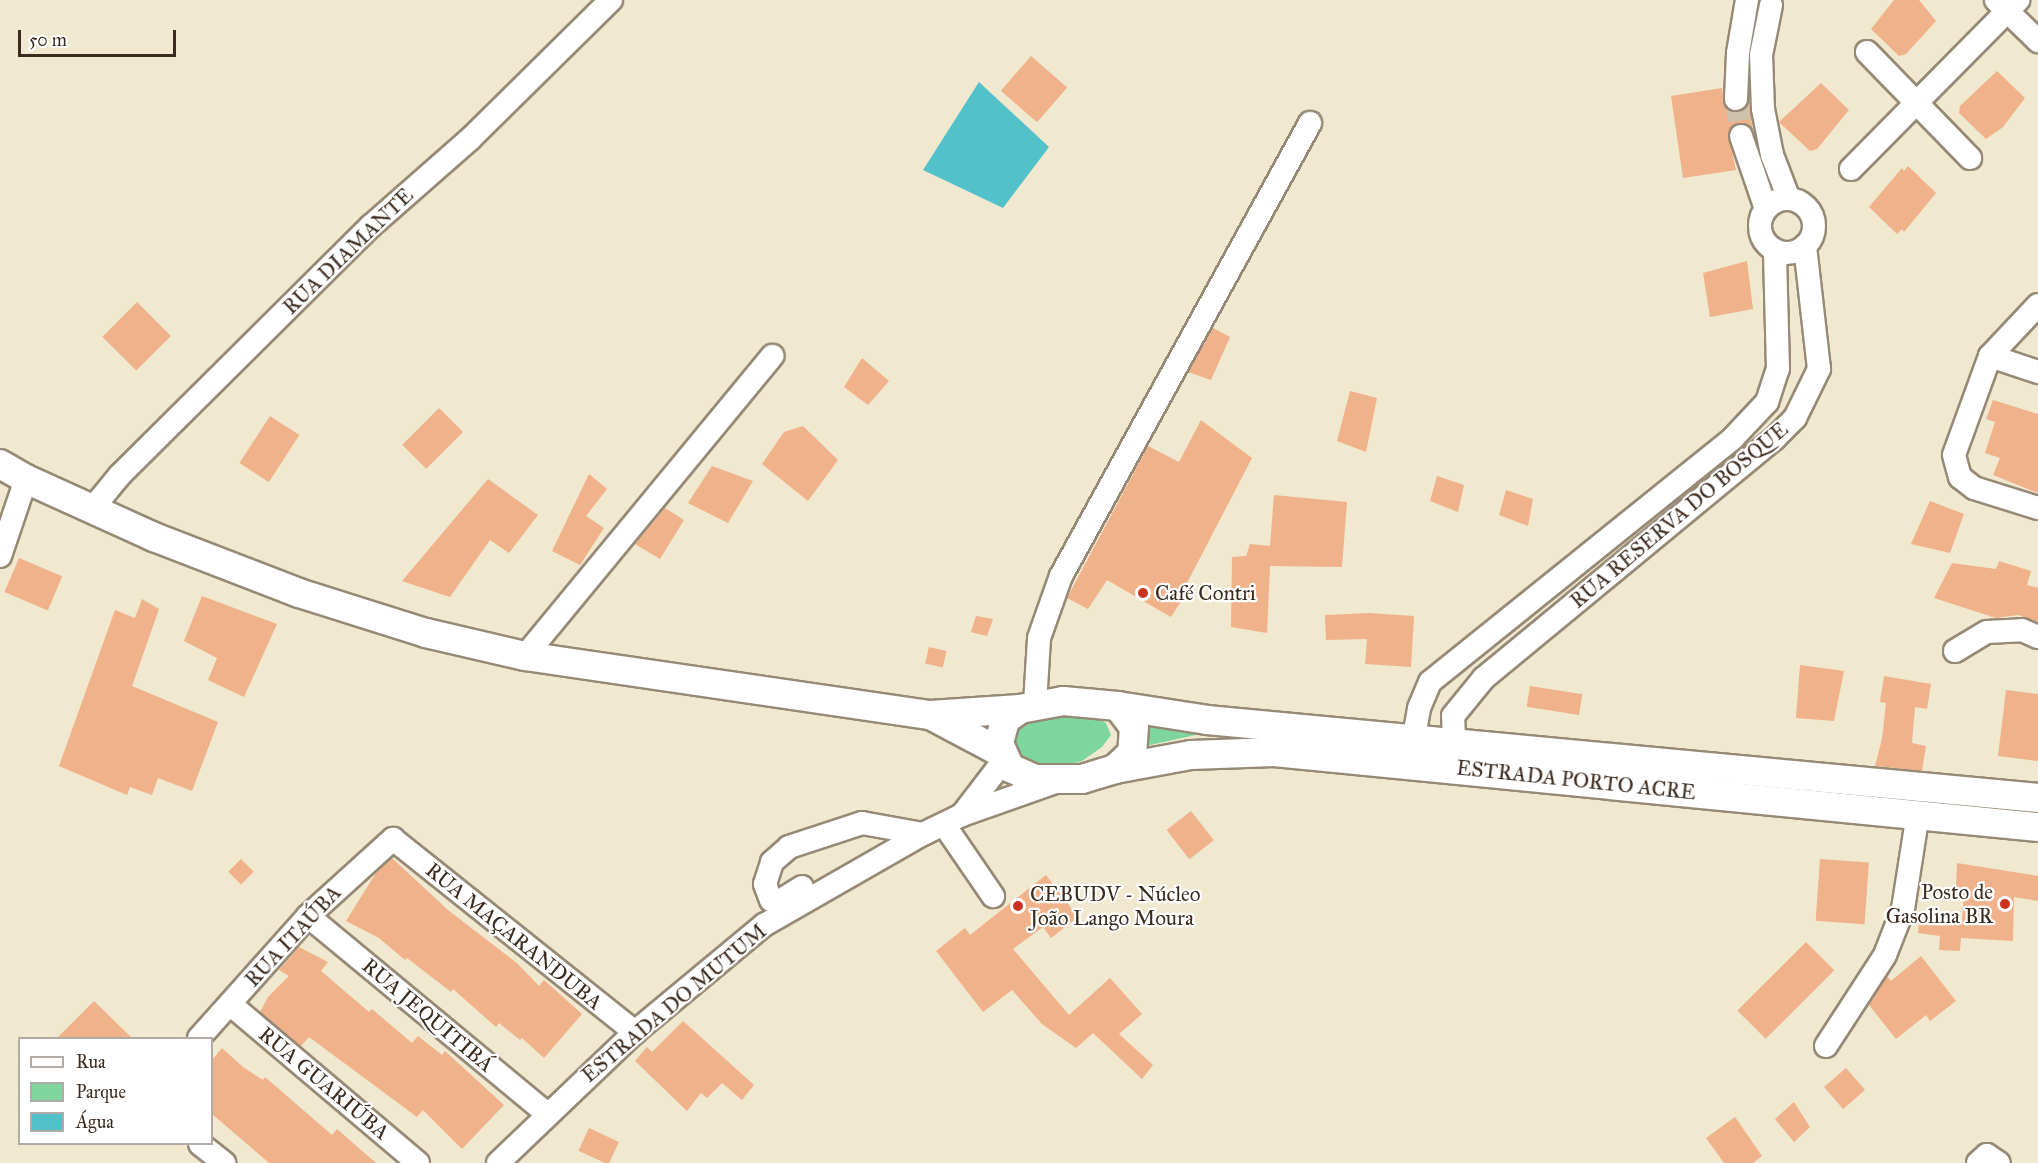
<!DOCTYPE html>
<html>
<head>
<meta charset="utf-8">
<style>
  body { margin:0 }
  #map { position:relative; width:2038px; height:1163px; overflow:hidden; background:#f0e8cf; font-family:"IM FELL Great Primer",serif }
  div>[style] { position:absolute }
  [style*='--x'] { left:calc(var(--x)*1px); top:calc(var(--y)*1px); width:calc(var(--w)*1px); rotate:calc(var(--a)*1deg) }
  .green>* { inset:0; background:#7cd69d }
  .water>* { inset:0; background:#53c1ca }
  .building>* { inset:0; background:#efb28a; transform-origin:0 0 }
  .minor-tunnel>* { height:22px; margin-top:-11px; transform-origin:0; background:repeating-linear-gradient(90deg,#ccc2ac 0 22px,transparent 0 33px) }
  .roads { filter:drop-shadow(2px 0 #968976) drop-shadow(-2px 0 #968976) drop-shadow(0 2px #968976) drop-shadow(0 -2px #968976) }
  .minor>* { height:22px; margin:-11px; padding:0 11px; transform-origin:11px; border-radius:11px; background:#fff }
  .minor>.ring { margin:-11px; padding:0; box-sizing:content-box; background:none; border:22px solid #fff; border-radius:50% }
  .major>* { height:28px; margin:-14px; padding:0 14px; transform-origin:14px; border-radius:14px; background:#fff }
  .dots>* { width:16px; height:16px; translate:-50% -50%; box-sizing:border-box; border:3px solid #fff; border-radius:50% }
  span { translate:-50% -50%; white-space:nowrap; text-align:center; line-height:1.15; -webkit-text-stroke:4.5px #fff; paint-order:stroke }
  .street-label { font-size:21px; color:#3b2a1e }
  .poi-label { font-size:21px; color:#3b2a1e }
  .left { translate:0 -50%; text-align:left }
  .right { translate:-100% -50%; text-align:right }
  .legend { position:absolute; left:18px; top:1037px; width:195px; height:108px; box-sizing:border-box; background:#fff; border:2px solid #b1aaa5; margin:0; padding:8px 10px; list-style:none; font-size:18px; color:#3b2a1e }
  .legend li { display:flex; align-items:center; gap:12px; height:30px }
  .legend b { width:30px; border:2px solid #b1aaa5 }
  .scale { position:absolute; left:18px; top:30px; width:158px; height:27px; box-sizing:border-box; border:3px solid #3b2a1e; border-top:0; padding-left:8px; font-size:18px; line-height:21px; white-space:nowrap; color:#3b2a1e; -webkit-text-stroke:4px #fff; paint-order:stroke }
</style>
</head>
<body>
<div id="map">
  <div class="green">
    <i style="clip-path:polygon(1053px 714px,1096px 716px,1106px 723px,1111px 735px,1102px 747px,1082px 761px,1063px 766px,1037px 766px,1020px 756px,1013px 742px,1019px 729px,1034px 719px)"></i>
    <i style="clip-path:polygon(1140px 721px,1209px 732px,1141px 747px)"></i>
  </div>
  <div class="water">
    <i style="clip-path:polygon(979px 82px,1049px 147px,1003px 208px,923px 170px)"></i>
  </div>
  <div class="building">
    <i style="clip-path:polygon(1894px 0,1919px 0,1936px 21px,1906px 54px,1899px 56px,1871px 29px)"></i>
    <i style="left:1031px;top:56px;width:48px;height:46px;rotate:41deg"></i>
    <i style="clip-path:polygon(1997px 71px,2025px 98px,2003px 127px,1986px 139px,1959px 113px,1960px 106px)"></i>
    <i style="clip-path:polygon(1821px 83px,1849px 110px,1817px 149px,1810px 151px,1779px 122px)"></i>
    <i style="clip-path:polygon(1722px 88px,1724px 105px,1729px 111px,1742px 111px,1749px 103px,1753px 131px,1744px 123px,1737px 123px,1728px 133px,1736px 170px,1683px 178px,1671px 96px)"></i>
    <i style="clip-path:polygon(1908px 166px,1936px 193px,1904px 232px,1902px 229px,1897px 234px,1869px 207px,1902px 168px,1904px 171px)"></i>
    <i style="clip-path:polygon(1747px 261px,1753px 309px,1710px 317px,1703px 273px)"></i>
    <i style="left:137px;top:302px;width:48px;height:49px;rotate:45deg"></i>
    <i style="clip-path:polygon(1213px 328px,1230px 337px,1211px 380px,1188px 372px)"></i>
    <i style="clip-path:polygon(862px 358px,889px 381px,868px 405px,844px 387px)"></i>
    <i style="clip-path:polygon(1350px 391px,1377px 398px,1366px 452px,1337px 441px)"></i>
    <i style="clip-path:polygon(1993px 400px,2038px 414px,2038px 493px,1993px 475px,2000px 458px,1985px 453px,1995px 422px,1986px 419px)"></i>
    <i style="left:439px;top:408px;width:34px;height:52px;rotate:45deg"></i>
    <i style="left:270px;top:416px;width:35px;height:56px;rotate:33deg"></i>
    <i style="clip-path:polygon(1201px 420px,1252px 458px,1187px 583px,1191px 586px,1171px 617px,1107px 580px,1088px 609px,1067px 598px,1148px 446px,1179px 462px)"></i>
    <i style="clip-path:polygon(803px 426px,838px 460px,808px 501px,762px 464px,784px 432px)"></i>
    <i style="clip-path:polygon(712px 466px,753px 481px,728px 523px,688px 503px)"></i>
    <i style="clip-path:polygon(589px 474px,607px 489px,586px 516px,604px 528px,580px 565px,552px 551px)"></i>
    <i style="clip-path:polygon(1437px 476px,1464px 485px,1458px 512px,1430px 501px)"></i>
    <i style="clip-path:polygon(488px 479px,538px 515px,509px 553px,490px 540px,450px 597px,402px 581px)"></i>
    <i style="clip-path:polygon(1506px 490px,1533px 499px,1528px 526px,1499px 515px)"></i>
    <i style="clip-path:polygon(1274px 495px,1347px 502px,1342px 567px,1270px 566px,1267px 633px,1231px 627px,1232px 557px,1246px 556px,1250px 544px,1270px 546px)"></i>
    <i style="clip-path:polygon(1930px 501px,1964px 514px,1950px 553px,1911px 544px)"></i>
    <i style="clip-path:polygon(665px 508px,684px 520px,660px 559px,635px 544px)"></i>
    <i style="left:19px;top:558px;width:47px;height:37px;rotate:23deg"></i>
    <i style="clip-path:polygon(1999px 561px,2031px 571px,2027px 585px,2038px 588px,2038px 622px,2018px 615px,1996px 618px,1934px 598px,1952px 563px,1996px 569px)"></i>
    <i style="clip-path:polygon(202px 596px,277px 624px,244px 697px,208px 680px,217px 658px,184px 641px)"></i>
    <i style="clip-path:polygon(142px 599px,159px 609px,132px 686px,218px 722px,192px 791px,158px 778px,152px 795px,130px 787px,127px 795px,59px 766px,115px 610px,135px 618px)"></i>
    <i style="clip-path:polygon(1369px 613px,1414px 616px,1411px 667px,1365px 664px,1367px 639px,1326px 640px,1325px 615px)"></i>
    <i style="clip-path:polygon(976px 616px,993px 619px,987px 636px,971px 632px)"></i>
    <i style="left:929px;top:647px;width:18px;height:17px;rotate:13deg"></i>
    <i style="clip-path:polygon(1800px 665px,1844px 671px,1834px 721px,1796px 718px)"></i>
    <i style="clip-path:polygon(1884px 676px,1931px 684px,1927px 709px,1915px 707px,1912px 743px,1926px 746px,1922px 771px,1875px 766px,1882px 739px,1886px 703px,1880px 702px)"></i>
    <i style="left:1530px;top:686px;width:53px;height:21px;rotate:9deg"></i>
    <i style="clip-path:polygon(2006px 690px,2038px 694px,2038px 761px,1998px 756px)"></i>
    <i style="left:1191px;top:811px;width:37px;height:31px;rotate:52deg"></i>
    <i style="clip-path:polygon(392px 858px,448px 910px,518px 964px,539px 986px,544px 980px,582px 1014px,544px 1058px,522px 1038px,520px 1040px,499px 1023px,496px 1027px,453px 989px,451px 992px,407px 958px,405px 960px,379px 938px,346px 921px,376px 873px)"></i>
    <i style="left:241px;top:859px;width:18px;height:18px;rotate:45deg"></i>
    <i style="left:1820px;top:859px;width:49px;height:62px;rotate:4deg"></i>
    <i style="clip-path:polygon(1957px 863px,2038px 876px,2038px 901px,2014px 897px,2013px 941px,1961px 938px,1960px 951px,1939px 950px,1940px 936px,1918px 933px,1919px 921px,1962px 923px,1964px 889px,1956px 888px)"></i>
    <i style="clip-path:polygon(1046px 875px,1078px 917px,1051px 938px,1043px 927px,1013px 949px,1069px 1015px,1110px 978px,1142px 1014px,1119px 1034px,1153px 1065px,1142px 1079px,1093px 1033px,1076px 1048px,1042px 1024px,1012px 990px,983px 1012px,936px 951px,965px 928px,970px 935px)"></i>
    <i style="left:1806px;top:942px;width:40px;height:97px;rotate:45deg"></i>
    <i style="clip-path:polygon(299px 947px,328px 962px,321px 971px,369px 1012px,372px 1009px,412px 1043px,418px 1036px,442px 1055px,445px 1051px,504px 1105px,462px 1149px,423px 1110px,417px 1117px,309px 1037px,301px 1046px,260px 1012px,268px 997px,289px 976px,279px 970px)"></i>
    <i style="clip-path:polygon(1921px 956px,1956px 1001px,1930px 1021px,1926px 1015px,1896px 1039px,1869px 1005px,1887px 976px,1891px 981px)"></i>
    <i style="clip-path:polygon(94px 1001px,132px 1038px,57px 1038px)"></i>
    <i style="clip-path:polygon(683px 1021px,754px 1085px,742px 1100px,722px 1083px,707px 1098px,701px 1093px,687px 1111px,635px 1061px,647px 1047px,652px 1052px)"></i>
    <i style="clip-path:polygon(222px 1048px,243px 1067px,263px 1080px,265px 1077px,332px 1135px,337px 1129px,376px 1163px,269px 1163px,212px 1114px,212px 1060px)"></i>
    <i style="left:1846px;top:1068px;width:29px;height:29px;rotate:49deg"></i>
    <i style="clip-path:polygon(1794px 1102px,1810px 1127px,1794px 1142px,1775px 1119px)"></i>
    <i style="clip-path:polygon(1735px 1117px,1762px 1156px,1753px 1163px,1724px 1163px,1706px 1138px)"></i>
    <i style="left:589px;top:1128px;width:33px;height:25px;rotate:25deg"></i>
  </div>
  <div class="minor-tunnel">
    <i style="--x:1736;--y:99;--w:37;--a:82"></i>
  </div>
  <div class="roads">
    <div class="minor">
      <i style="--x:1996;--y:0;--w:59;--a:44.3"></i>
      <i style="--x:1771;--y:5;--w:51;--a:101.3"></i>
      <i style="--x:1761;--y:55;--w:54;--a:87.9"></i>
      <i style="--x:1763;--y:109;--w:47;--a:78.9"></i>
      <i style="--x:1772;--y:155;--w:47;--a:68.9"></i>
      <i style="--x:1867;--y:52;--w:148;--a:45.8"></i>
      <i style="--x:1736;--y:99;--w:46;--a:-87.5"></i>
      <i style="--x:1738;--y:53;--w:54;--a:-80.4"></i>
      <i style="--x:1741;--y:136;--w:77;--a:71.1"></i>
      <i style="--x:1851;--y:169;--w:238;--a:-45.3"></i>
      <i class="ring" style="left:1760px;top:199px;width:32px;height:32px"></i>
      <i style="--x:2038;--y:305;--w:70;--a:133.3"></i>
      <i style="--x:1990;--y:356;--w:105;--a:110"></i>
      <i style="--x:1954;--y:455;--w:23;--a:75"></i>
      <i style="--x:1960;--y:477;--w:18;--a:38"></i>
      <i style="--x:1974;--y:488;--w:67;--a:17.4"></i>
      <i style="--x:1990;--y:356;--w:51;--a:18.4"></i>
      <i style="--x:92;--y:509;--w:44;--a:-50.5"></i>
      <i style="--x:120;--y:475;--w:354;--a:-44.8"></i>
      <i style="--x:371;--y:226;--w:132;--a:-41.3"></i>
      <i style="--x:470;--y:139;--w:198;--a:-44.6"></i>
      <i style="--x:0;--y:556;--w:81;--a:-71.3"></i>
      <i style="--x:1955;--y:651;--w:37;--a:-31"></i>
      <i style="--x:1987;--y:632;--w:35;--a:-3"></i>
      <i style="--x:2022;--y:630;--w:17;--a:24"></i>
      <i style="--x:525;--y:656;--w:389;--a:-50.5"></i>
      <i style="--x:1035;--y:704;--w:66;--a:-86.5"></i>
      <i style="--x:1039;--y:638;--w:66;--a:-70.5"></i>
      <i style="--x:1061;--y:576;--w:517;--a:-61.2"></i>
      <i style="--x:1414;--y:737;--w:29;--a:-80"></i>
      <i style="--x:1419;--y:708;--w:28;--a:-67"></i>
      <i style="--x:1430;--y:682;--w:389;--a:-38.8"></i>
      <i style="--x:1733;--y:438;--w:50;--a:-46.6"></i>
      <i style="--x:1767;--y:402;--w:35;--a:-72"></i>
      <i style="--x:1778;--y:369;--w:118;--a:-91.5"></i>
      <i style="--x:1454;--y:741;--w:25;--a:-92"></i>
      <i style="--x:1453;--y:716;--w:49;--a:-50.8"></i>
      <i style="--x:1484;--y:678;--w:376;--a:-39.5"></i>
      <i style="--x:1774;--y:439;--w:30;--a:-45"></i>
      <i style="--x:1795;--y:418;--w:55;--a:-63.9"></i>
      <i style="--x:1819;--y:369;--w:124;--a:-96.5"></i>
      <i style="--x:962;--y:815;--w:69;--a:-52.6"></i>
      <i style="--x:945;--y:826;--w:85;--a:55.6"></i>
      <i style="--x:802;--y:887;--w:26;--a:148"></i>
      <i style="--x:780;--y:901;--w:9;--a:-174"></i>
      <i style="--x:771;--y:900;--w:17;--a:-111"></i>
      <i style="--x:765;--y:884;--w:23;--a:-72"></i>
      <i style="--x:772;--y:862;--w:23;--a:-41"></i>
      <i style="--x:789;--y:847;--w:77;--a:-18.2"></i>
      <i style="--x:862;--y:823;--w:62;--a:10.2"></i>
      <i style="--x:308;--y:916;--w:310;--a:39.6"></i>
      <i style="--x:230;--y:1004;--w:246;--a:40.2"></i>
      <i style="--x:199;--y:1038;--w:164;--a:-48.2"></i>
      <i style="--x:308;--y:916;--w:115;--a:-42.2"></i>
      <i style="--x:393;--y:839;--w:310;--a:38.6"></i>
      <i style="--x:1826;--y:1046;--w:108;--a:-57"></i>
      <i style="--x:1885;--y:955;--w:49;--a:-68.6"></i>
      <i style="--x:1903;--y:909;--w:97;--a:-81.1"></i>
      <i style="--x:200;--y:1144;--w:31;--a:38"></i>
      <i style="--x:498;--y:1163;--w:190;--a:-43.7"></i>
      <i style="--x:635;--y:1032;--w:168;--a:-39.7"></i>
      <i style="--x:764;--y:925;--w:183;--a:-29.8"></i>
      <i style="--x:923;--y:834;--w:43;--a:-26"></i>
      <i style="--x:962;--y:815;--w:102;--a:-19.5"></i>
      <i style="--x:1978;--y:1163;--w:12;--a:-42"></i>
      <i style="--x:1987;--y:1155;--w:14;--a:34"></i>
    </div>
    <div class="major">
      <i style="--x:0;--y:464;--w:30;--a:30"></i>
      <i style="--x:26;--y:479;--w:141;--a:24.4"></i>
      <i style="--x:154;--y:537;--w:155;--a:21.1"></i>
      <i style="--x:299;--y:593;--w:133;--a:17.5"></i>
      <i style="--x:426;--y:633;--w:102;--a:13.1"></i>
      <i style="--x:525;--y:656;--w:409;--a:8.3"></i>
      <i style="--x:930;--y:715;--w:90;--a:-3.8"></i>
      <i style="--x:1063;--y:701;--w:55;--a:5.2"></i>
      <i style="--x:1118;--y:706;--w:26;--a:53"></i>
      <i style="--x:1134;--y:727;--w:26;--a:94"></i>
      <i style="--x:1132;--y:753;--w:23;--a:137"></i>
      <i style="--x:1115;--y:769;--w:34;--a:163"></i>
      <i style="--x:1082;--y:779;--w:47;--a:180"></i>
      <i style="--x:1035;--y:779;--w:27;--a:-156"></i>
      <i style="--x:1010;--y:768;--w:27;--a:-114"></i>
      <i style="--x:999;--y:743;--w:24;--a:-75"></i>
      <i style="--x:1005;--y:720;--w:19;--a:-36"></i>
      <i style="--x:1020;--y:709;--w:44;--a:-10.5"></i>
      <i style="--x:1118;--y:706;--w:90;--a:8.9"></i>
      <i style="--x:1207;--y:720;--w:835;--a:5.36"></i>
      <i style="--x:930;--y:715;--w:79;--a:27.9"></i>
      <i style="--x:1115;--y:769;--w:77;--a:-10.4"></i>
      <i style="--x:1191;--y:755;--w:83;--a:-2.1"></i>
      <i style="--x:1274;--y:752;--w:768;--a:5.61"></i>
    </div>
  </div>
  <div class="dots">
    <i style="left:1143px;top:593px;background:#c8321e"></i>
    <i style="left:2005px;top:904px;background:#c8321e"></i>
    <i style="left:1018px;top:906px;background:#c8321e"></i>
  </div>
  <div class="street-label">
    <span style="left:348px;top:251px;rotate:-44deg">RUA DIAMANTE</span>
    <span style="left:1679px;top:515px;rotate:-40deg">RUA RESERVA DO BOSQUE</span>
    <span style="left:1576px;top:780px;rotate:6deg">ESTRADA PORTO ACRE</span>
    <span style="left:293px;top:936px;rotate:-47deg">RUA ITAÚBA</span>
    <span style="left:514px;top:936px;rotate:39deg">RUA MAÇARANDUBA</span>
    <span style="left:674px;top:1003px;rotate:-40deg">ESTRADA DO MUTUM</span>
    <span style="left:428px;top:1015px;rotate:40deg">RUA JEQUITIBÁ</span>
    <span style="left:324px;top:1083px;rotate:40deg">RUA GUARIÚBA</span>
  </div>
  <div class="poi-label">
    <span class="left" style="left:1155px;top:593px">Café Contri</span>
    <span class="right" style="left:1993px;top:904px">Posto de<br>Gasolina BR</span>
    <span class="left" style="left:1030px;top:906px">CEBUDV - Núcleo<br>João Lango Moura</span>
  </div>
  <ul class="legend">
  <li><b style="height:8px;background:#fff"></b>Rua</li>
  <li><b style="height:16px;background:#7cd69d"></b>Parque</li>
  <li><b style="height:16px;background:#53c1ca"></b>Água</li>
  </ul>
  <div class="scale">50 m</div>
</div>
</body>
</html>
